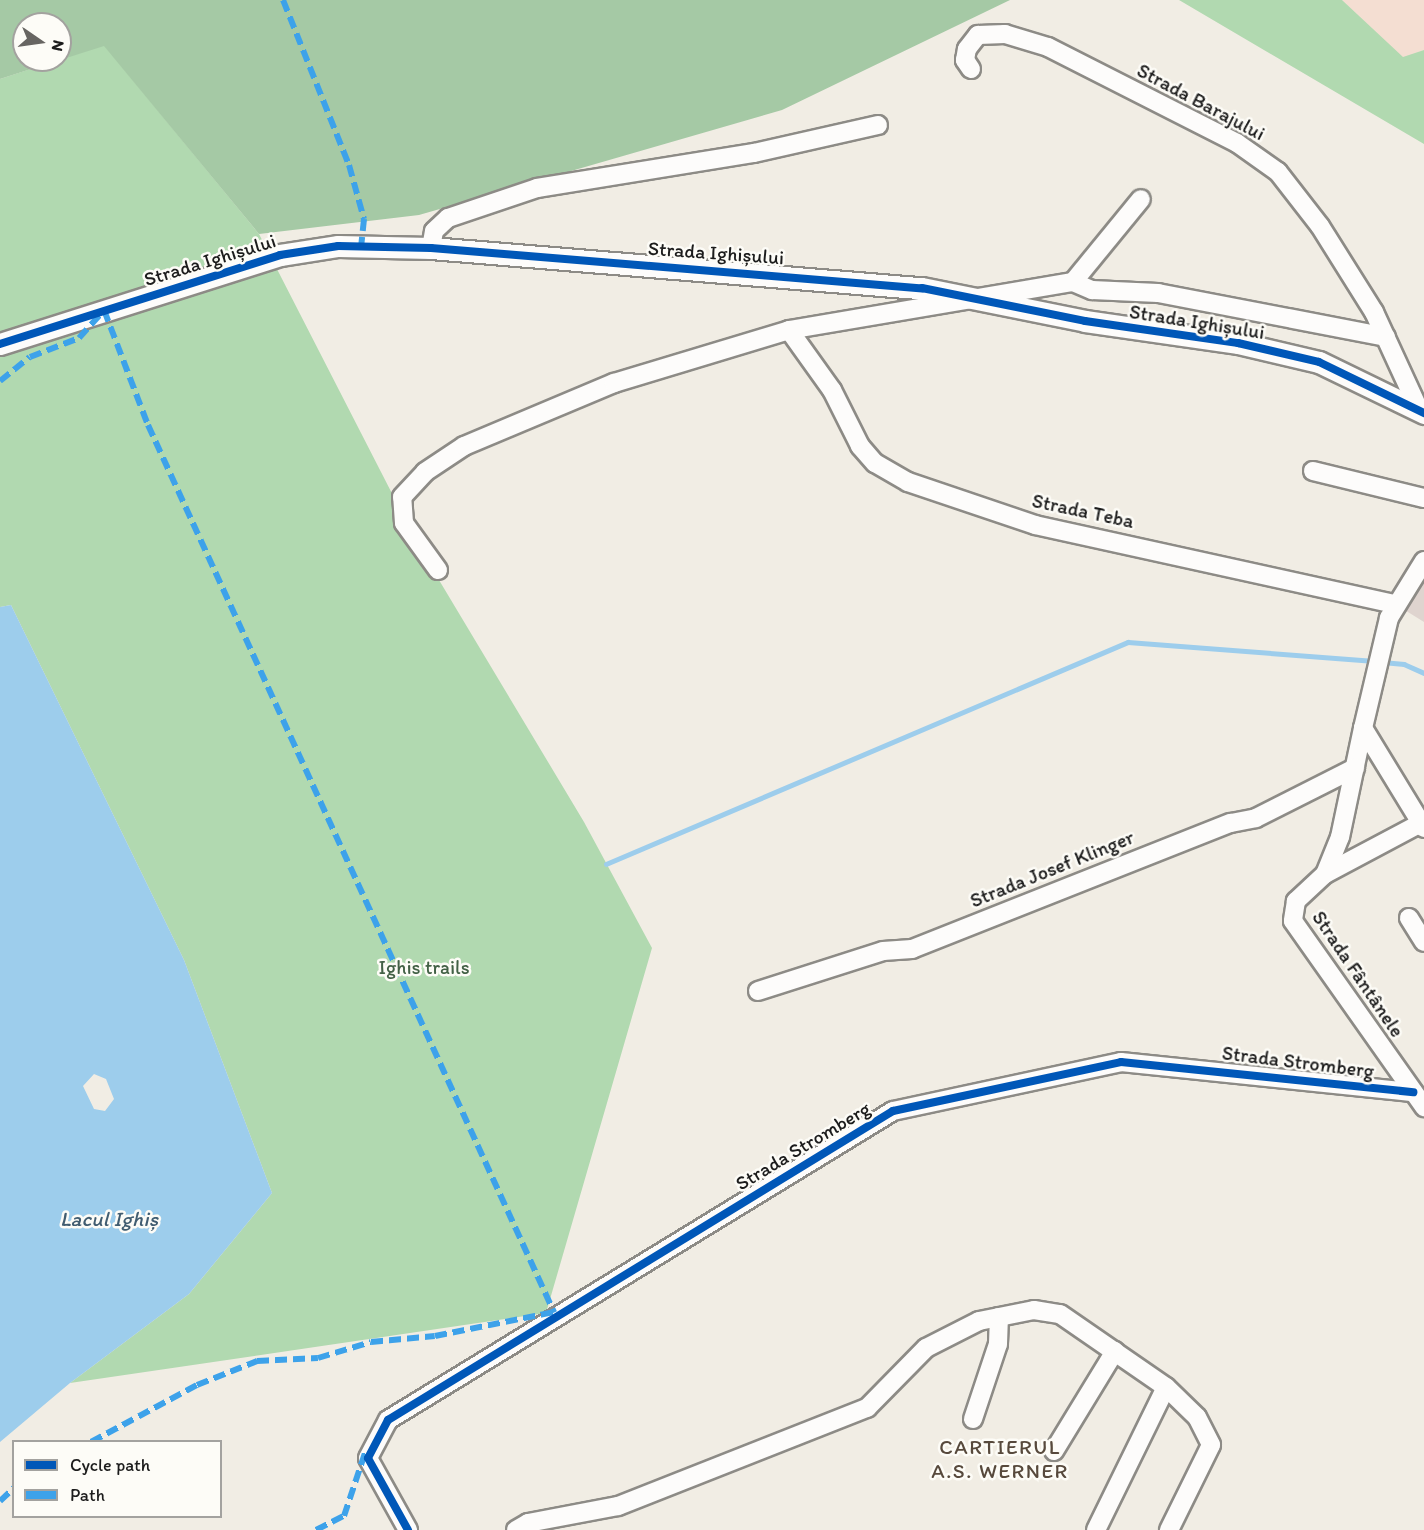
<!DOCTYPE html>
<html>
<head>
<meta charset="utf-8">
<style>
	body { margin:0 }
	#map { position:relative; width:1424px; height:1530px; overflow:hidden; background:#f1ede4; font-family:Itim,sans-serif }
	div>[style] { position:absolute }
	[style*='--x'] { left:calc(var(--x)*1px); top:calc(var(--y)*1px); width:calc(var(--w)*1px); rotate:calc(var(--a)*1deg) }
	.built>* { inset:0; background:#f4ded2 }
	.industrial>* { inset:0; background:#dfd4cf }
	.green>* { inset:0; background:#b1d9b0 }
	.forest>* { inset:0; background:#a5c9a5 }
	.water>* { inset:0; background:#9dcdec }
	.stream>* { height:4.5px; margin:-2.25px; padding:0 2.25px; transform-origin:2.25px; border-radius:2.25px; background:#9dcdec }
	.roads { filter:drop-shadow(2px 0 #8d8b86) drop-shadow(-2px 0 #8d8b86) drop-shadow(0 2px #8d8b86) drop-shadow(0 -2px #8d8b86) }
	.minor>* { height:18px; margin:-9px; padding:0 9px; transform-origin:9px; border-radius:9px; background:#fdfcfb }
	.tertiary>* { height:21px; margin:-10.5px; padding:0 10.5px; transform-origin:10.5px; border-radius:10.5px; background:#fdfcfb }
	.quiet>* { height:6px; margin-top:-3px; transform-origin:0; background:repeating-linear-gradient(90deg,#3da2ea 0 12px,transparent 0 18px) }
	.cycleway>* { height:8px; margin:-4px; padding:0 4px; transform-origin:4px; border-radius:4px; background:#0057b8 }
	span { translate:-50% -50%; white-space:nowrap; text-align:center; line-height:1.15; -webkit-text-stroke:5px #fdfcf7; paint-order:stroke }
	.street-label { font-size:20px; color:#1c1c1c }
	.park-label { font-size:20px; color:#436146 }
	.water-label { font-size:21px; color:#415d71; font-style:italic }
	.neighbourhood-label { font-size:21px; color:#57493c; letter-spacing:1.5px }
	.legend { position:absolute; left:12px; top:1440px; width:210px; height:78px; box-sizing:border-box; background:#fdfcf7; border:2px solid #a3a29f; margin:0; padding:8px 10px; list-style:none; font-size:18px; color:#1c1c1c }
	.legend li { display:flex; align-items:center; gap:12px; height:30px }
	.legend b { width:30px; border:2px solid #a3a29f }
	.north { position:absolute; left:12px; top:12px; width:60px; height:60px; box-sizing:border-box; background:#fdfcf7; border:2px solid #a3a29f; border-radius:50%; rotate:103deg; font-size:16px; font-weight:700; line-height:24px; text-align:center; color:#1c1c1c }
	.north::after { content:''; display:block; margin:auto; width:21px; height:27px; background:#676562; clip-path:polygon(50% 0,100% 100%,50% 72%,0 100%) }
</style>
</head>
<body>
<div id="map">
	<div class="built">
		<i style="clip-path:polygon(1342px 0,1424px 0,1424px 50px,1403px 58px)"></i>
	</div>
	<div class="industrial">
		<i style="clip-path:polygon(1424px 561px,1424px 622px,1395px 604px)"></i>
	</div>
	<div class="green">
		<i style="clip-path:polygon(1179px 0,1342px 0,1403px 57px,1424px 50px,1424px 144px)"></i>
		<i style="clip-path:polygon(104px 45px,259px 234px,421px 550px,584px 822px,652px 948px,546px 1313px,70px 1383px,189px 1294px,272px 1193px,184px 960px,11px 605px,0 607px,0 79px)"></i>
	</div>
	<div class="forest">
		<i style="clip-path:polygon(0 0,1010px 0,782px 110px,419px 215px,259px 234px,104px 46px,60px 60px,60px 24px,24px 24px,24px 60px,59px 60px,0 79px)"></i>
	</div>
	<div class="water">
		<i style="clip-path:polygon(evenodd,11px 605px,184px 960px,272px 1193px,189px 1294px,70px 1383px,0 1442px,0 607px,11px 605px,94px 1074px,106px 1079px,114px 1099px,105px 1111px,94px 1109px,83px 1086px,94px 1074px)"></i>
	</div>
	<div class="stream">
		<i style="--x:1382;--y:662;--w:22;--a:5"></i>
		<i style="--x:1404;--y:664;--w:22;--a:24"></i>
		<i style="--x:606;--y:864;--w:567;--a:-23.04"></i>
		<i style="--x:1128;--y:642;--w:247;--a:4.4"></i>
	</div>
	<div class="roads">
		<div class="minor">
			<i style="--x:971;--y:69;--w:11;--a:-124"></i>
			<i style="--x:965;--y:60;--w:11;--a:-80"></i>
			<i style="--x:967;--y:49;--w:18;--a:-52"></i>
			<i style="--x:978;--y:35;--w:27;--a:-2"></i>
			<i style="--x:1005;--y:34;--w:45;--a:16.8"></i>
			<i style="--x:1048;--y:47;--w:212;--a:26.9"></i>
			<i style="--x:1237;--y:143;--w:50;--a:35.3"></i>
			<i style="--x:1278;--y:172;--w:68;--a:52.1"></i>
			<i style="--x:1320;--y:226;--w:102;--a:57.9"></i>
			<i style="--x:1374;--y:312;--w:108;--a:65.3"></i>
			<i style="--x:431;--y:248;--w:17;--a:-80"></i>
			<i style="--x:434;--y:231;--w:19;--a:-43"></i>
			<i style="--x:448;--y:218;--w:94;--a:-18.6"></i>
			<i style="--x:537;--y:188;--w:220;--a:-9.2"></i>
			<i style="--x:754;--y:153;--w:127;--a:-12.7"></i>
			<i style="--x:1073;--y:282;--w:107;--a:-50.7"></i>
			<i style="--x:789;--y:330;--w:74;--a:54.4"></i>
			<i style="--x:832;--y:390;--w:63;--a:63.4"></i>
			<i style="--x:860;--y:446;--w:23;--a:49"></i>
			<i style="--x:875;--y:463;--w:38;--a:30"></i>
			<i style="--x:908;--y:482;--w:134;--a:18.7"></i>
			<i style="--x:1035;--y:525;--w:369;--a:12.4"></i>
			<i style="--x:1313;--y:471;--w:114;--a:13.7"></i>
			<i style="--x:1424;--y:561;--w:67;--a:121.6"></i>
			<i style="--x:1389;--y:618;--w:113;--a:103.3"></i>
			<i style="--x:1363;--y:728;--w:117;--a:58.6"></i>
			<i style="--x:438;--y:570;--w:58;--a:-125.9"></i>
			<i style="--x:404;--y:523;--w:26;--a:-94"></i>
			<i style="--x:402;--y:497;--w:34;--a:-47"></i>
			<i style="--x:425;--y:472;--w:47;--a:-33.7"></i>
			<i style="--x:464;--y:446;--w:163;--a:-22.8"></i>
			<i style="--x:614;--y:383;--w:183;--a:-16.8"></i>
			<i style="--x:789;--y:330;--w:288;--a:-9.6"></i>
			<i style="--x:1073;--y:282;--w:21;--a:23"></i>
			<i style="--x:1092;--y:290;--w:66;--a:2.6"></i>
			<i style="--x:1158;--y:293;--w:232;--a:10.9"></i>
			<i style="--x:1363;--y:728;--w:111;--a:101.9"></i>
			<i style="--x:1340;--y:837;--w:40;--a:112"></i>
			<i style="--x:1325;--y:874;--w:40;--a:137"></i>
			<i style="--x:1296;--y:901;--w:20;--a:99"></i>
			<i style="--x:1293;--y:921;--w:228;--a:54.8"></i>
			<i style="--x:1325;--y:874;--w:109;--a:-28"></i>
			<i style="--x:1409;--y:918;--w:28;--a:58"></i>
			<i style="--x:758;--y:991;--w:131;--a:-17.7"></i>
			<i style="--x:883;--y:951;--w:29;--a:-4"></i>
			<i style="--x:912;--y:949;--w:343;--a:-21.6"></i>
			<i style="--x:1231;--y:823;--w:25;--a:-11"></i>
			<i style="--x:1256;--y:818;--w:111;--a:-26.8"></i>
			<i style="--x:973;--y:1419;--w:79;--a:-71.6"></i>
			<i style="--x:998;--y:1344;--w:27;--a:-88"></i>
			<i style="--x:1054;--y:1451;--w:117;--a:-58.6"></i>
			<i style="--x:408;--y:1530;--w:82;--a:-119.1"></i>
			<i style="--x:368;--y:1458;--w:43;--a:-62.2"></i>
			<i style="--x:388;--y:1420;--w:592;--a:-31.46"></i>
			<i style="--x:893;--y:1111;--w:233;--a:-12.1"></i>
			<i style="--x:1121;--y:1062;--w:294;--a:5.9"></i>
			<i style="--x:516;--y:1530;--w:14;--a:-30"></i>
			<i style="--x:528;--y:1523;--w:92;--a:-10.7"></i>
			<i style="--x:618;--y:1506;--w:268;--a:-21.5"></i>
			<i style="--x:867;--y:1408;--w:84;--a:-45.5"></i>
			<i style="--x:926;--y:1348;--w:59;--a:-27"></i>
			<i style="--x:979;--y:1321;--w:56;--a:-11.3"></i>
			<i style="--x:1034;--y:1310;--w:26;--a:9"></i>
			<i style="--x:1060;--y:1314;--w:129;--a:34.6"></i>
			<i style="--x:1166;--y:1387;--w:43;--a:44.1"></i>
			<i style="--x:1197;--y:1417;--w:31;--a:63"></i>
			<i style="--x:1211;--y:1445;--w:95;--a:116.3"></i>
			<i style="--x:1096;--y:1530;--w:159;--a:-63.9"></i>
		</div>
		<div class="tertiary">
			<i style="--x:0;--y:344;--w:294;--a:-17.6"></i>
			<i style="--x:280;--y:255;--w:59;--a:-8.8"></i>
			<i style="--x:338;--y:246;--w:93;--a:1.2"></i>
			<i style="--x:431;--y:248;--w:493;--a:4.7"></i>
			<i style="--x:922;--y:288;--w:166;--a:11.4"></i>
			<i style="--x:1085;--y:321;--w:155;--a:8.2"></i>
			<i style="--x:1238;--y:343;--w:83;--a:13.2"></i>
			<i style="--x:1319;--y:362;--w:117;--a:25.9"></i>
		</div>
	</div>
	<div class="quiet">
		<i style="--x:283;--y:0;--w:178;--a:68.2"></i>
		<i style="--x:349;--y:165;--w:56;--a:74.5"></i>
		<i style="--x:364;--y:219;--w:27;--a:96"></i>
		<i style="--x:0;--y:381;--w:38;--a:-39"></i>
		<i style="--x:30;--y:357;--w:53;--a:-21.2"></i>
		<i style="--x:79;--y:338;--w:38;--a:-48"></i>
		<i style="--x:104;--y:310;--w:123;--a:69.1"></i>
		<i style="--x:148;--y:425;--w:976;--a:65.41"></i>
		<i style="--x:91;--y:1442;--w:120;--a:-28.3"></i>
		<i style="--x:197;--y:1385;--w:65;--a:-21.8"></i>
		<i style="--x:257;--y:1361;--w:61;--a:-2.8"></i>
		<i style="--x:318;--y:1358;--w:55;--a:-16.8"></i>
		<i style="--x:371;--y:1342;--w:64;--a:-5.4"></i>
		<i style="--x:435;--y:1336;--w:121;--a:-11.4"></i>
		<i style="--x:0;--y:1501;--w:19;--a:-43"></i>
		<i style="--x:316;--y:1530;--w:31;--a:-27"></i>
		<i style="--x:344;--y:1516;--w:70;--a:-71.6"></i>
	</div>
	<div class="cycleway">
		<i style="--x:0;--y:344;--w:294;--a:-17.6"></i>
		<i style="--x:280;--y:255;--w:59;--a:-8.8"></i>
		<i style="--x:338;--y:246;--w:93;--a:1.2"></i>
		<i style="--x:431;--y:248;--w:493;--a:4.7"></i>
		<i style="--x:922;--y:288;--w:166;--a:11.4"></i>
		<i style="--x:1085;--y:321;--w:155;--a:8.2"></i>
		<i style="--x:1238;--y:343;--w:83;--a:13.2"></i>
		<i style="--x:1319;--y:362;--w:117;--a:25.9"></i>
		<i style="--x:408;--y:1530;--w:82;--a:-119.1"></i>
		<i style="--x:368;--y:1458;--w:43;--a:-62.2"></i>
		<i style="--x:388;--y:1420;--w:592;--a:-31.46"></i>
		<i style="--x:893;--y:1111;--w:233;--a:-12.1"></i>
		<i style="--x:1121;--y:1062;--w:294;--a:5.9"></i>
	</div>
	<div class="street-label">
		<span style="left:1201px;top:102px;rotate:28deg">Strada Barajului</span>
		<span style="left:716px;top:253px;rotate:4deg">Strada Ighișului</span>
		<span style="left:210px;top:260px;rotate:-17deg">Strada Ighișului</span>
		<span style="left:1197px;top:322px;rotate:9deg">Strada Ighișului</span>
		<span style="left:1083px;top:511px;rotate:12deg">Strada Teba</span>
		<span style="left:1052px;top:869px;rotate:-22deg">Strada Josef Klinger</span>
		<span style="left:1358px;top:974px;rotate:56deg">Strada Fântânele</span>
		<span style="left:1298px;top:1062px;rotate:7deg">Strada Stromberg</span>
		<span style="left:803px;top:1146px;rotate:-31deg">Strada Stromberg</span>
	</div>
	<div class="park-label">
		<span style="left:424px;top:967px">Ighis trails</span>
	</div>
	<div class="water-label">
		<span style="left:109px;top:1219px">Lacul Ighiș</span>
	</div>
	<div class="neighbourhood-label">
		<span style="left:1000px;top:1459px">CARTIERUL<br>A.S. WERNER</span>
	</div>
	<ul class="legend">
	<li><b style="height:8px;background:#0057b8"></b>Cycle path</li>
	<li><b style="height:8px;background:#3da2ea"></b>Path</li>
	</ul>
	<div class="north">N</div>
</div>
</body>
</html>
